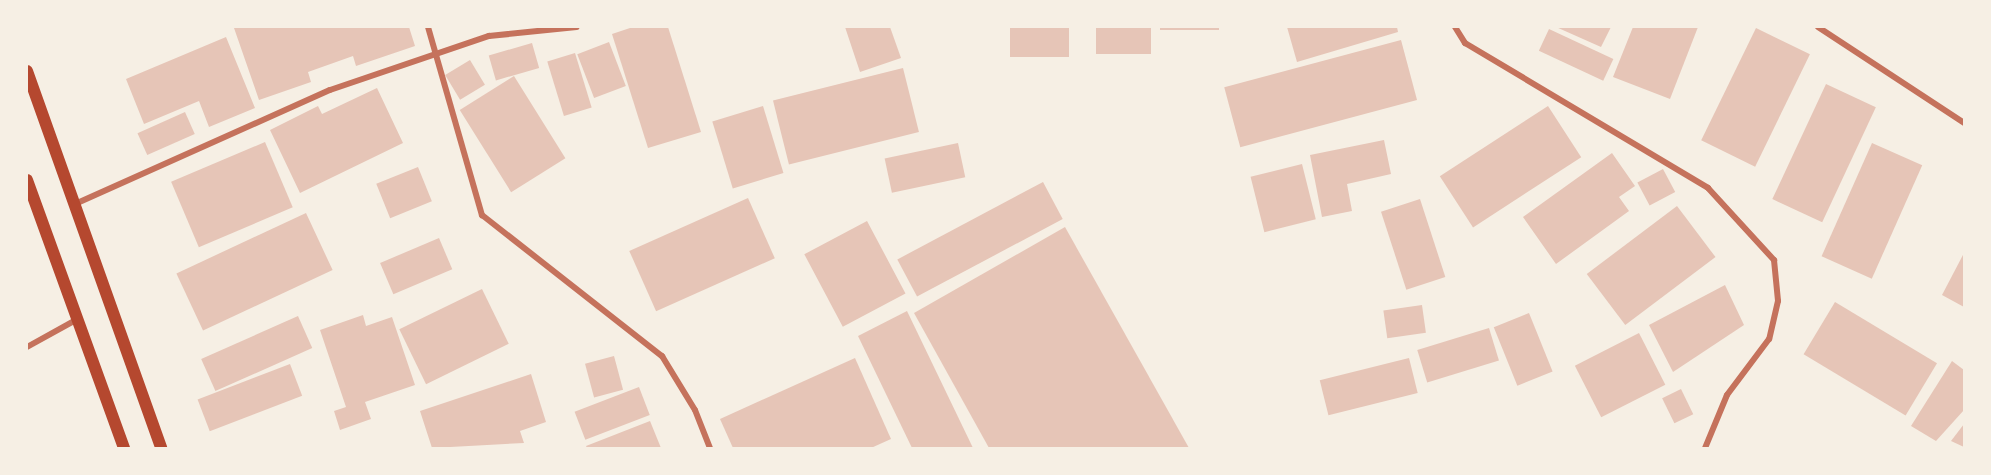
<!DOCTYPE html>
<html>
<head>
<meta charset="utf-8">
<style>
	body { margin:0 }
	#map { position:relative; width:1991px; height:475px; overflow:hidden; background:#f6efe4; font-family:Montserrat,sans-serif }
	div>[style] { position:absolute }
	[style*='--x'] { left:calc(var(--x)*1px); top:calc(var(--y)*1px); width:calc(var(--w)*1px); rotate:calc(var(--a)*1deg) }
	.building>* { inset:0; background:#e6c5b7; transform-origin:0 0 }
	.minor>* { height:6px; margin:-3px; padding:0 3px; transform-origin:3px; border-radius:3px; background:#c5725c }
	.secondary>* { height:12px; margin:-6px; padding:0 6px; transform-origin:6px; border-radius:6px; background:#b5482f }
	span { translate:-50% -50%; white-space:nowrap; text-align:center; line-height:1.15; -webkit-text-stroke:6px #f6efe4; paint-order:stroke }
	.frame { position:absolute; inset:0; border:28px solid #f6efe4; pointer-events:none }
</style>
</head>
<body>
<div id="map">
	<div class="building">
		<i style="clip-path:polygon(409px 27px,415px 46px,356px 66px,353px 56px,308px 72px,311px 82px,259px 100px,234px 28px)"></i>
		<i style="clip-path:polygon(633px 27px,668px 27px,701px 132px,648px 148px,612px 34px)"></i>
		<i style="clip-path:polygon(845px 27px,890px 27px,901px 58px,860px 72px)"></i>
		<i style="left:1010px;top:27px;width:59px;height:30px"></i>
		<i style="left:1096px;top:27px;width:55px;height:27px"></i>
		<i style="left:1160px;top:27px;width:59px;height:3px"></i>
		<i style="clip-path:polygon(1287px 27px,1397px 27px,1398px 32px,1297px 62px)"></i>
		<i style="clip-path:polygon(1556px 27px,1611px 27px,1601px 47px)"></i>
		<i style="clip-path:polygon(1633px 27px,1698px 27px,1670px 99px,1613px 77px)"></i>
		<i style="left:1756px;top:28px;width:60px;height:125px;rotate:26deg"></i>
		<i style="left:1549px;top:29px;width:71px;height:24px;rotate:25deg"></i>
		<i style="clip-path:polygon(226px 37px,255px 108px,209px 127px,199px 101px,144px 124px,126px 79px)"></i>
		<i style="left:1401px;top:40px;width:62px;height:183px;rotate:75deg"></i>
		<i style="left:609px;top:42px;width:47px;height:34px;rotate:69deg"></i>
		<i style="left:532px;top:43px;width:26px;height:45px;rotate:74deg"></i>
		<i style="left:575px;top:53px;width:57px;height:29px;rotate:73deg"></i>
		<i style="left:470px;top:60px;width:29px;height:29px;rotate:59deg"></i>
		<i style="left:903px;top:68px;width:66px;height:134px;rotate:76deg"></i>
		<i style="left:514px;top:76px;width:97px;height:64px;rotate:58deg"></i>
		<i style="left:1826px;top:84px;width:55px;height:127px;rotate:25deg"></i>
		<i style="clip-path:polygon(377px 88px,403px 143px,300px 193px,270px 130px,318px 106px,322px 114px)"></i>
		<i style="left:763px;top:106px;width:70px;height:53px;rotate:73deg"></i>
		<i style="left:1548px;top:106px;width:61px;height:129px;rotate:57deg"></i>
		<i style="left:185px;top:112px;width:24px;height:52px;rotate:66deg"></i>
		<i style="clip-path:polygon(1384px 140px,1391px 174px,1347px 184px,1352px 211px,1322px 217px,1310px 155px)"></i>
		<i style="left:265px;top:142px;width:71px;height:102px;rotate:67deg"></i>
		<i style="left:958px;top:143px;width:35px;height:75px;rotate:78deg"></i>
		<i style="left:1872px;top:143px;width:55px;height:124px;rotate:24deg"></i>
		<i style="clip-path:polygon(1612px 153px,1635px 186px,1619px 197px,1629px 211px,1556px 264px,1523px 217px)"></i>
		<i style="left:1302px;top:164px;width:57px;height:53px;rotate:76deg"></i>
		<i style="left:418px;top:167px;width:37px;height:45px;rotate:68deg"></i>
		<i style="left:1663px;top:169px;width:26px;height:29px;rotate:62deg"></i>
		<i style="left:1043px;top:182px;width:42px;height:165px;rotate:62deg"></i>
		<i style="left:748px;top:198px;width:66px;height:130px;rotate:66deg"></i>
		<i style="left:1420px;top:199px;width:82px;height:41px;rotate:72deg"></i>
		<i style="left:1677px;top:206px;width:64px;height:113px;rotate:53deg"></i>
		<i style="left:306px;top:213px;width:63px;height:143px;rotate:65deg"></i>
		<i style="left:867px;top:221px;width:82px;height:71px;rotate:62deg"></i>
		<i style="clip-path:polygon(1065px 227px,1189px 448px,989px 448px,914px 313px)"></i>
		<i style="left:439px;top:238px;width:34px;height:64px;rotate:67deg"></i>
		<i style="clip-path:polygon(1964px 253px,1964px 307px,1942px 295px)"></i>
		<i style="clip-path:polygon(1725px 285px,1744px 325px,1673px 372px,1649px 325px)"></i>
		<i style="left:482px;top:289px;width:61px;height:92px;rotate:64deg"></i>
		<i style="left:1835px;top:302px;width:119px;height:61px;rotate:31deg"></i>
		<i style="left:1422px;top:305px;width:28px;height:39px;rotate:82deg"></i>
		<i style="clip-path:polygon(907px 311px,973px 448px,912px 448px,858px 336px)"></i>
		<i style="left:1529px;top:313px;width:63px;height:38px;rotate:68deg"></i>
		<i style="clip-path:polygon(363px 315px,366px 326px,392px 317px,415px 385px,365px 402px,371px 419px,340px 430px,334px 411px,346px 407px,320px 330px)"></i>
		<i style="left:298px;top:316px;width:35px;height:106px;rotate:66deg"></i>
		<i style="left:1489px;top:328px;width:34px;height:75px;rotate:73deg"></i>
		<i style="left:1639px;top:333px;width:58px;height:72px;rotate:63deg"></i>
		<i style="left:614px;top:356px;width:35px;height:30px;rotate:75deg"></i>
		<i style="clip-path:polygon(855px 358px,891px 439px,871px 448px,733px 448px,720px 419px)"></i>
		<i style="left:1409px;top:358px;width:36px;height:92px;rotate:76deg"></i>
		<i style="clip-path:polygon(1952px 361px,1964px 370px,1964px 410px,1936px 441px,1911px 426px)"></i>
		<i style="left:290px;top:364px;width:34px;height:99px;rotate:69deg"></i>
		<i style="clip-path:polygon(531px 374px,546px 422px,520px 431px,524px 443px,432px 448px,420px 411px)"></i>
		<i style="left:639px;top:387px;width:30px;height:69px;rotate:69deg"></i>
		<i style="left:1681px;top:389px;width:28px;height:21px;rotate:64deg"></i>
		<i style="clip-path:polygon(650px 421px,661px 448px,587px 448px,586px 446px)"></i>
		<i style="clip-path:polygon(1964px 424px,1964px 447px,1951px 441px)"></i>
	</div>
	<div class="minor">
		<i style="--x:428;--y:27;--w:196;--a:74"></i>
		<i style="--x:482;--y:215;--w:229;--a:38.1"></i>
		<i style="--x:662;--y:356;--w:63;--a:58.6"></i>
		<i style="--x:695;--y:410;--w:41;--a:68.5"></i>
		<i style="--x:1455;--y:27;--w:19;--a:58"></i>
		<i style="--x:1465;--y:43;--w:283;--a:30.8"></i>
		<i style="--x:1708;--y:188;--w:98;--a:47.5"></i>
		<i style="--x:1774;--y:260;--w:41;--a:84.4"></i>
		<i style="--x:1778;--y:301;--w:39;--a:103"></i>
		<i style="--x:1769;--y:339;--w:70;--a:126.9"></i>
		<i style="--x:1727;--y:395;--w:57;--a:112.5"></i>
		<i style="--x:1818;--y:27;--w:175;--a:33.3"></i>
		<i style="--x:75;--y:204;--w:279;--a:-24.1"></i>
		<i style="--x:330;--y:90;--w:168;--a:-18.8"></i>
		<i style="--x:489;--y:36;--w:88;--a:-5.8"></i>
		<i style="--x:27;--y:347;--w:54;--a:-29"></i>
	</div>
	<div class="secondary">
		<i style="--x:27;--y:71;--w:400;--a:70.4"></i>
		<i style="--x:27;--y:180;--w:285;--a:70.1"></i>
	</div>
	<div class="frame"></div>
</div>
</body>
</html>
